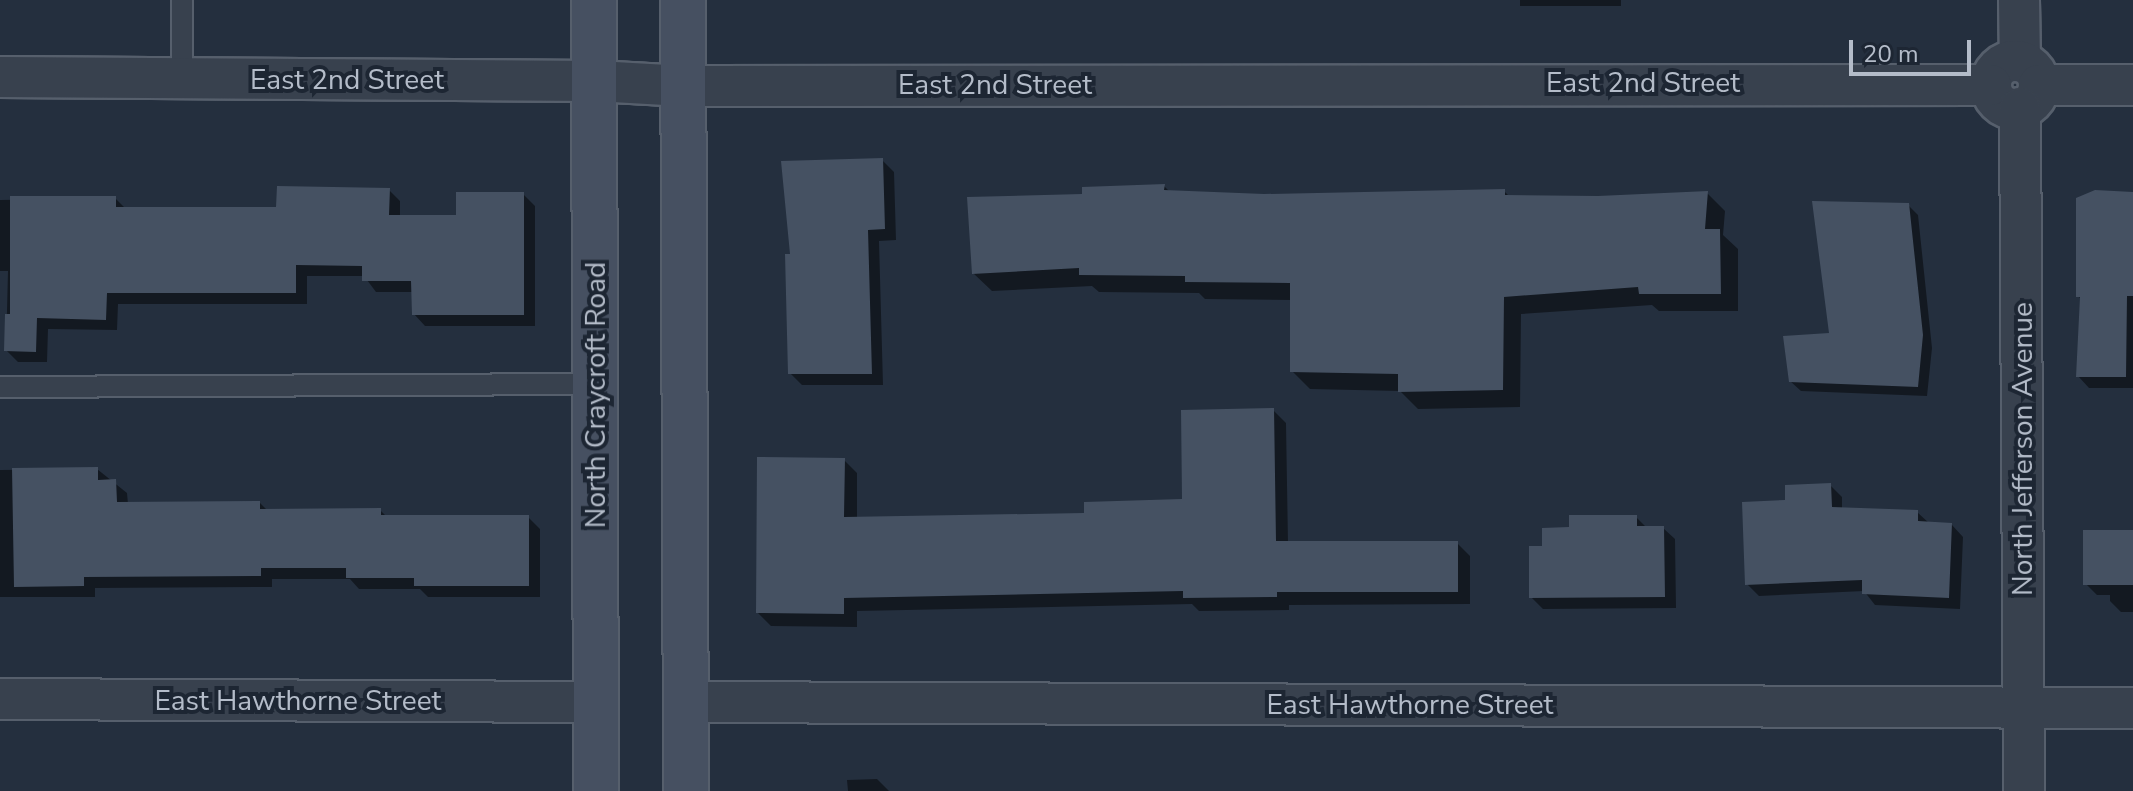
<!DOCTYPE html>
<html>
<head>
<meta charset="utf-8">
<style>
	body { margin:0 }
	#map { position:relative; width:2133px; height:791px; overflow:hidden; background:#242f3e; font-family:"Nunito Sans",sans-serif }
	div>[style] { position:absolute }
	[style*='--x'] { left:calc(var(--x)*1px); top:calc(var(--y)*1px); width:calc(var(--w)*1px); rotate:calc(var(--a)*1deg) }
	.shadow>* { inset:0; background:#0007; transform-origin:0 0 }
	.building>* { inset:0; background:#455162; transform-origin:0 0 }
	.roads { filter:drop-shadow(2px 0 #565f6c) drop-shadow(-2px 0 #565f6c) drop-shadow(0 2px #565f6c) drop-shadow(0 -2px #565f6c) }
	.service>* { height:20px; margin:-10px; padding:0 10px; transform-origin:10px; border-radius:10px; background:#38414e }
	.minor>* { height:40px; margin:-20px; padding:0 20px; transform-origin:20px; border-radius:20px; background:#38414e }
	.minor>.ring { margin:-20px; padding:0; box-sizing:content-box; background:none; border:40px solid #38414e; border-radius:50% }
	.secondary>* { height:44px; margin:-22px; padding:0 22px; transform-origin:22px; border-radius:22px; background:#465061 }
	span { translate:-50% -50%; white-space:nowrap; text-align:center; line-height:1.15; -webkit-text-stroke:8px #1d2633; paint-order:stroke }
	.street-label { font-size:28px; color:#b4bcc9 }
	.scale { position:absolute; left:1849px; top:40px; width:122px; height:36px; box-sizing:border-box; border:4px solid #b4bcc9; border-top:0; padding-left:10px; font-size:24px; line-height:28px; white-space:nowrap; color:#b4bcc9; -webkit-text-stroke:6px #1d2633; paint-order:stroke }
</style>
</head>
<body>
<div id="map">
	<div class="shadow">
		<i style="left:1520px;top:0;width:101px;height:6px"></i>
		<i style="clip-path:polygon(882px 160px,894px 172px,896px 240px,879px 241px,883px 385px,802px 385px,790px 373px,792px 256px)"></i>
		<i style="clip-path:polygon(1164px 186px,1170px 192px,1264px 196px,1504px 191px,1510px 197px,1598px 198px,1707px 193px,1725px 211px,1723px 235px,1738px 249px,1738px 311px,1659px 311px,1652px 305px,1521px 314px,1520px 407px,1418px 409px,1400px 391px,1310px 389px,1292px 371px,1292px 300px,1205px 299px,1199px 293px,1099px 292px,1092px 286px,992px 291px,973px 273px,1084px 196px)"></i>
		<i style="clip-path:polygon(389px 190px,400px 201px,400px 217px,458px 217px,523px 194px,535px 206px,535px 326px,425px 326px,414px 314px,413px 292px,376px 292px,364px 276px,307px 276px,307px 304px,118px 304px,117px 330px,48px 329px,47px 362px,18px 362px,6px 350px,8px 271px,0 271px,0 200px,115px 198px,126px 209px,278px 209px)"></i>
		<i style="clip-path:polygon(2133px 194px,2133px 388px,2089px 388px,2078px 376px,2082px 300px,2078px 296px)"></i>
		<i style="clip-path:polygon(1908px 205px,1918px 215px,1932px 348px,1927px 396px,1801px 391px,1790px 381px,1831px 334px)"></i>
		<i style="clip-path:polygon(1273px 410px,1286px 423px,1288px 543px,1457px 543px,1470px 556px,1470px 604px,1289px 605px,1289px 610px,1199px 611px,1192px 604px,857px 611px,857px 627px,771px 626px,758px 613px,844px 460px,857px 473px,857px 518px,1086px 515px,1184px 501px)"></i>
		<i style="clip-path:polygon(97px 469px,127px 493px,128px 504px,260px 503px,268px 511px,380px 510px,387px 517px,528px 517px,540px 529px,540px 597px,428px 597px,420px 589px,359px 589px,350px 579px,272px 579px,272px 587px,95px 588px,95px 597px,0 597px,0 470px)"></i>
		<i style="clip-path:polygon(1830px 485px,1842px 497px,1842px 509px,1917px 512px,1930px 524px,1952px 525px,1963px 537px,1960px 609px,1875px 605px,1864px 591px,1759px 596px,1747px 584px,1787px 502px)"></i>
		<i style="clip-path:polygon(1636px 517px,1647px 528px,1663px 528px,1675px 539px,1676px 608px,1543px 609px,1531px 597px,1544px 548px)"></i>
		<i style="clip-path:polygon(2133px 532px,2133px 612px,2121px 612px,2110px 601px,2110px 595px,2097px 595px,2086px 584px)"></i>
		<i style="clip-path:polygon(877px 779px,889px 791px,848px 791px,847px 780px)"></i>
	</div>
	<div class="building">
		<i style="clip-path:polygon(883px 158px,885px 229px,868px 230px,872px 374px,788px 374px,785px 254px,790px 254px,781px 161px)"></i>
		<i style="clip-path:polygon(1165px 184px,1164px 190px,1264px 194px,1505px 189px,1505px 195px,1598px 196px,1708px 191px,1705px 229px,1720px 229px,1721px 294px,1639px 294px,1638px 287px,1504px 297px,1503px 390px,1398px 392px,1398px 374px,1290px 372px,1290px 283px,1185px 282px,1185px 276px,1079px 275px,1079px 268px,972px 274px,967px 197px,1082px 194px,1082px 187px)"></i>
		<i style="clip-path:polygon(277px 186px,390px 188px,389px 215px,456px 215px,456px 192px,524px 192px,524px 315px,412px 315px,411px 281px,362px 281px,362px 266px,296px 265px,296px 293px,107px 293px,106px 320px,37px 318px,36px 352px,4px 351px,5px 314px,10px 314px,10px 196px,116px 196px,116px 207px,276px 207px)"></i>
		<i style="clip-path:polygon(2095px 190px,2133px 192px,2133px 296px,2127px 296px,2126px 377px,2076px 377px,2080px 297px,2076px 297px,2076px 198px)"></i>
		<i style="clip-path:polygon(1812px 201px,1909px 203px,1923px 335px,1918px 387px,1789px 382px,1783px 336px,1829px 333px)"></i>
		<i style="clip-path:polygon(1274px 408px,1276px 541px,1458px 541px,1458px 592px,1277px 592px,1277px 597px,1183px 598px,1183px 591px,844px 598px,844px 614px,756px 613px,757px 457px,845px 458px,844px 517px,1084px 513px,1084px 502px,1182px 499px,1181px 410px)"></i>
		<i style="clip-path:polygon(98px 467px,98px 480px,116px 479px,117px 502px,260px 501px,260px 509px,381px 508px,381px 515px,529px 515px,529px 586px,414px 586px,414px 578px,346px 578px,346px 568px,261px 568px,261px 576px,84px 577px,84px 586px,14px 587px,12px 468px)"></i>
		<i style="clip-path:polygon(1831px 483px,1832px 507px,1918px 510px,1918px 521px,1952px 523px,1949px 598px,1862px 594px,1862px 580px,1745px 585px,1742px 502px,1785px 500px,1785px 485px)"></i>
		<i style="clip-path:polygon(1569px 515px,1637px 515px,1637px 526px,1664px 526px,1665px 597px,1529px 598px,1529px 546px,1542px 546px,1542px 528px,1569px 527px)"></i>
		<i style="left:2083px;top:530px;width:50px;height:55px"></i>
	</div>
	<div class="roads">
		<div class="service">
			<i style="--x:182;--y:79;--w:79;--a:-90"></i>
			<i style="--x:0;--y:387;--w:595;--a:-0.29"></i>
		</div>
		<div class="minor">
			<i style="--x:2019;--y:0;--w:61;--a:89.1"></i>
			<i class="ring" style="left:1991px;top:61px;width:8px;height:8px"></i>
			<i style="--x:0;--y:77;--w:596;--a:0.38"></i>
			<i style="--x:596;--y:81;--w:88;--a:3.3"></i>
			<i style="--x:684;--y:86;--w:1307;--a:-0.04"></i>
			<i style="--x:2039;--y:85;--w:94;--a:0"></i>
			<i style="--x:2020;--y:108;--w:683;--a:89.66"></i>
			<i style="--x:0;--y:699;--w:596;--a:0.29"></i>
			<i style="--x:687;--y:702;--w:1446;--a:0.24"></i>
		</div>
		<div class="secondary">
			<i style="--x:594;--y:0;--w:791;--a:89.86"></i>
			<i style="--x:683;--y:0;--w:791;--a:89.78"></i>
		</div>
	</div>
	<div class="street-label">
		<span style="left:347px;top:80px">East 2nd Street</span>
		<span style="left:1643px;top:83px">East 2nd Street</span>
		<span style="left:995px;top:85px">East 2nd Street</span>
		<span style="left:596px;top:395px;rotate:-90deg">North Craycroft Road</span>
		<span style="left:2023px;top:449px;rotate:-90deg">North Jefferson Avenue</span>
		<span style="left:298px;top:701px">East Hawthorne Street</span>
		<span style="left:1410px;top:705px">East Hawthorne Street</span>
	</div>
	<div class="scale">20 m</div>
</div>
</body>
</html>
